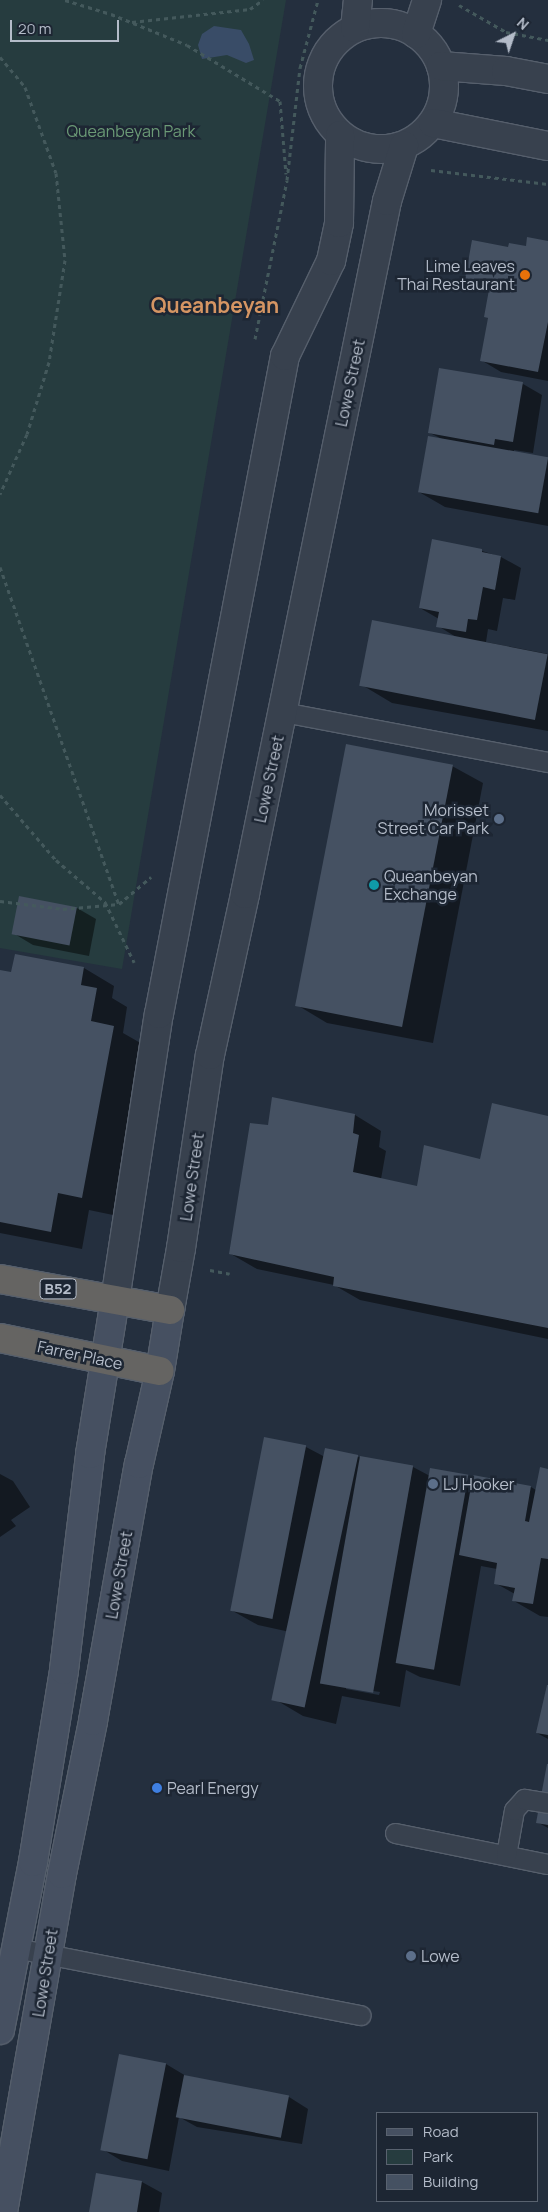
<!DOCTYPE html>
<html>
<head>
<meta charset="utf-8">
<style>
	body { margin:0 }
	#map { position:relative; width:548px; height:2212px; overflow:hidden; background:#242f3e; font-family:Manrope,sans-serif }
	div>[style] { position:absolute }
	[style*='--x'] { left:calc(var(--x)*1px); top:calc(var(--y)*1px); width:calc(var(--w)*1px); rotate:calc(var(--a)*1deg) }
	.green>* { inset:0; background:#263c3f }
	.water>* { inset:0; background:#394c67 }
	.shadow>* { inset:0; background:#0007 }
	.building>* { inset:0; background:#455162; transform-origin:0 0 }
	.path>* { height:3px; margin-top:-1.5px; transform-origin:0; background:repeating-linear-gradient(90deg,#44595c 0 4px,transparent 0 8px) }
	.roads { filter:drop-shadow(1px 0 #565f6c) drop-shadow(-1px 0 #565f6c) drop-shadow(0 1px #565f6c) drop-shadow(0 -1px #565f6c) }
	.service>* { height:19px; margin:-9.5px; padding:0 9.5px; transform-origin:9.5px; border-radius:9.5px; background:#38414e }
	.tertiary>* { height:28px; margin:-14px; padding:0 14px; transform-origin:14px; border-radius:14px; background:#38414e }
	.tertiary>.ring { margin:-14px; padding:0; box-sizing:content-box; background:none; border:28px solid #38414e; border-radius:50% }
	.secondary>* { height:28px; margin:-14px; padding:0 14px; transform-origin:14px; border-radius:14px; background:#465061 }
	.trunk>* { height:28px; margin:-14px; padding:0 14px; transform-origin:14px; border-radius:14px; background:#656462 }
	.dots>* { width:14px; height:14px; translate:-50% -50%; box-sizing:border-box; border:2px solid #1d2633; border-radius:50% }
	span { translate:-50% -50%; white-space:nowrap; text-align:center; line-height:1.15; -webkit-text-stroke:5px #1d2633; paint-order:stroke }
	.shield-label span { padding:1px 4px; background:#1d2633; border:1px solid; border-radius:4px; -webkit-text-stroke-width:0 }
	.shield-label { font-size:15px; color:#b4bcc9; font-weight:700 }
	.park-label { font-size:16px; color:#6b9a76 }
	.poi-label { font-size:16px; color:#b4bcc9 }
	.right { translate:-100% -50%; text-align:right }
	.left { translate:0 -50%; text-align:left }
	.street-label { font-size:16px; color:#b4bcc9 }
	.district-label { font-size:21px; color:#d59563; font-weight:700 }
	.legend { position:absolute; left:376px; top:2112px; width:162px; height:90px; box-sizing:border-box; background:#1d2633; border:1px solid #59626f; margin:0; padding:6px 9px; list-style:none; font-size:15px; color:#b4bcc9 }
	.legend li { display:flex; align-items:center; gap:10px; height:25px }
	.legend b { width:25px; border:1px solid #59626f }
	.north { position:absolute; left:488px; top:10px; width:50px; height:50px; -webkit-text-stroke:4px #1d2633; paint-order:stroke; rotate:41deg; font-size:14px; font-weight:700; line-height:20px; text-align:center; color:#b4bcc9 }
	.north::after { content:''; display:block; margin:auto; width:18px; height:22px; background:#b4bcc9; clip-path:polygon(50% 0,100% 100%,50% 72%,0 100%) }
	.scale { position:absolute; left:10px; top:20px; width:109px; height:22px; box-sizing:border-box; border:2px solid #b4bcc9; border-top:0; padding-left:6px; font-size:15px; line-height:18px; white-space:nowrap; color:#b4bcc9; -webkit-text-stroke:4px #1d2633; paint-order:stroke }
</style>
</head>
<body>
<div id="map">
	<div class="green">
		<i style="clip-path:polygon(0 0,286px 0,122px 969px,0 948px)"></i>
	</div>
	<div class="water">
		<i style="clip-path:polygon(214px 26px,241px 30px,249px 44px,254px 60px,246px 63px,227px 55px,202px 59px,198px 45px,202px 34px)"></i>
	</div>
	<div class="shadow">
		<i style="clip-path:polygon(548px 243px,548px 381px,501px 372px,481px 360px,489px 319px,485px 316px,490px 291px,466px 278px,509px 249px)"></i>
		<i style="clip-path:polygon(523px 384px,542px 395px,533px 453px,514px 450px,514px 453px,548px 460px,548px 526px,445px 507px,419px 492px,442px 439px,430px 433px)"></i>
		<i style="clip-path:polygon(482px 551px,501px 557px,521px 568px,515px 600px,503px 598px,497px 631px,488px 629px,486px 642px,548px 654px,548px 731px,392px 703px,362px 685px,456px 637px,438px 626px,439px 619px,420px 608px)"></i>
		<i style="clip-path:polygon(452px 766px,483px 783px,433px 1043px,327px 1023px,297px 1005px)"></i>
		<i style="clip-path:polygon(77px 908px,96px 919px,89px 956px,33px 945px,13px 933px)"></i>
		<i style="clip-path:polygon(84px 968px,114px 986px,112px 998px,127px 1007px,123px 1033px,144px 1045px,113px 1215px,89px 1210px,82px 1249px,0 1233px,0 971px,12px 973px)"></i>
		<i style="clip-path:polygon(355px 1115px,381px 1131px,379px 1147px,386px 1151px,381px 1179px,418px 1187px,481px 1161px,548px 1118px,548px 1339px,360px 1300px,334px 1285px,257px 1269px,231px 1254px,269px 1127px)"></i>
		<i style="clip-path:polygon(evenodd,265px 1438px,306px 1447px,325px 1457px,358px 1457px,413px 1467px,430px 1476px,467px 1476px,474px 1480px,531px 1487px,536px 1490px,548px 1470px,548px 1617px,540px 1616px,514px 1601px,515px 1594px,495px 1583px,497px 1569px,481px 1566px,460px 1686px,420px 1677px,406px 1670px,400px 1707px,342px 1696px,336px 1724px,303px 1716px,276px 1700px,290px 1632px,258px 1625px,231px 1610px,265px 1438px,346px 1687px,380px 1692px,379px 1695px,346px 1689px,346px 1687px)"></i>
		<i style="clip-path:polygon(0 1474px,13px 1481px,30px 1507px,11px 1520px,16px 1526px,0 1537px)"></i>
		<i style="clip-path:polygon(548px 1688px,548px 1739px,537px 1733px)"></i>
		<i style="clip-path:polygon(548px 1765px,548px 1828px,537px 1822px)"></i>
		<i style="clip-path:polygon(120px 2055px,166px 2064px,186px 2076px,289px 2097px,308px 2109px,302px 2144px,197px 2127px,179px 2117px,169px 2171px,122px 2161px,102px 2149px)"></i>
		<i style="clip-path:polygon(97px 2175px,142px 2182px,162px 2193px,159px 2212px,90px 2212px)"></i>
	</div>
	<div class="building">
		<i style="clip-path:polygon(527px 237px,548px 241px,548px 322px,538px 372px,480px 361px,488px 318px,484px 317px,490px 284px,465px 279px,472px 240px,508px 247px,509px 243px,526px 246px)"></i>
		<i style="clip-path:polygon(439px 368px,523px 382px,513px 442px,495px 439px,494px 445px,428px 433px)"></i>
		<i style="left:428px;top:436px;width:122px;height:57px;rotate:10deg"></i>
		<i style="clip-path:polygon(432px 539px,482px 549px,482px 552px,501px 556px,495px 590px,483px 587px,477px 620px,468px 619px,466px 632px,436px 627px,439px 612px,419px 608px)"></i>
		<i style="left:372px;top:620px;width:179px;height:67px;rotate:11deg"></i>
		<i style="left:346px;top:744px;width:109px;height:267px;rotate:11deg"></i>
		<i style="left:19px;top:896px;width:59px;height:39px;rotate:11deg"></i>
		<i style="clip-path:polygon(15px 954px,84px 967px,81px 985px,97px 988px,91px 1021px,114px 1026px,82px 1198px,58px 1193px,51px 1232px,0 1222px,0 970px,11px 972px)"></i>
		<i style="clip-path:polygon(272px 1097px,355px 1114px,353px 1133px,359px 1135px,353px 1172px,417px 1186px,424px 1145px,480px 1159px,492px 1103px,548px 1116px,548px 1328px,333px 1286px,334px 1277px,229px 1254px,250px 1123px,268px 1125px)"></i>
		<i style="left:264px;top:1437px;width:43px;height:177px;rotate:11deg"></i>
		<i style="left:325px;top:1448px;width:34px;height:258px;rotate:12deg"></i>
		<i style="left:360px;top:1456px;width:54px;height:231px;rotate:10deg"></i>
		<i style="clip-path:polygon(540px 1467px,548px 1469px,548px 1559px,541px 1558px,533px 1604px,512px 1601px,515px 1588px,494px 1584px,497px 1563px,459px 1555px,473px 1475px,531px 1486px,525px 1521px,529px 1522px)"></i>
		<i style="left:430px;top:1468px;width:39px;height:198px;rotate:10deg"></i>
		<i style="clip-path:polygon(547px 1685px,548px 1685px,548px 1735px,536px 1733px)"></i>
		<i style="clip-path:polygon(547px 1764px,548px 1764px,548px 1825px,536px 1823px)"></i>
		<i style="left:119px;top:2054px;width:48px;height:98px;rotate:11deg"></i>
		<i style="left:184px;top:2075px;width:107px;height:43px;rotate:11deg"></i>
		<i style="clip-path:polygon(96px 2173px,142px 2181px,137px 2212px,89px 2212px)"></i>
	</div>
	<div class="path">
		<i style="--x:65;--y:0;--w:48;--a:16.9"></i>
		<i style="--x:111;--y:14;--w:82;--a:22.2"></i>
		<i style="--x:187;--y:45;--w:109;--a:31.1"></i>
		<i style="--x:280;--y:101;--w:73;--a:85.3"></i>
		<i style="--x:459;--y:5;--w:54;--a:29.9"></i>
		<i style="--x:506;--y:32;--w:43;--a:10.8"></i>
		<i style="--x:132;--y:22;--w:119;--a:-6.3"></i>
		<i style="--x:250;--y:9;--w:16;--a:-35"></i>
		<i style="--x:0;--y:57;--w:39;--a:50"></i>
		<i style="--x:25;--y:87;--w:91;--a:70.2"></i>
		<i style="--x:56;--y:173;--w:87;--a:84.1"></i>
		<i style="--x:65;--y:260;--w:103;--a:98.9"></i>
		<i style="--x:49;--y:362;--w:75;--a:107"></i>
		<i style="--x:27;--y:434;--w:66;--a:114.2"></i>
		<i style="--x:431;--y:170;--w:118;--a:6.8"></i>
		<i style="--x:255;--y:339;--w:162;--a:-78.6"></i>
		<i style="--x:287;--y:180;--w:113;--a:-83.4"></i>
		<i style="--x:300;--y:68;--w:70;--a:-75.2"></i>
		<i style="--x:0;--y:567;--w:357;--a:70.6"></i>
		<i style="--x:0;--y:795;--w:86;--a:49.3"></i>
		<i style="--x:56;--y:860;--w:65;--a:40.6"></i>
		<i style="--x:105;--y:902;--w:67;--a:64.2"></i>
		<i style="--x:0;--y:901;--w:64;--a:7.2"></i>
		<i style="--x:63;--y:909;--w:56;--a:-5.1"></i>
		<i style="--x:119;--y:904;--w:42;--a:-40.2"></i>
		<i style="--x:210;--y:1270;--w:20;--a:11"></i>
	</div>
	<div class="roads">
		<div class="service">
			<i style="--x:283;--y:712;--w:270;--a:10.7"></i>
			<i style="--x:395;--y:1833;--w:156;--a:11.5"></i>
			<i style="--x:506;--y:1855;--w:46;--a:-79.9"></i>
			<i style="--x:514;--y:1810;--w:15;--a:-48"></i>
			<i style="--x:524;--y:1799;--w:24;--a:9"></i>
			<i style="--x:15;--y:1948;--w:352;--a:11"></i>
		</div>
		<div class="tertiary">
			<i class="ring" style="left:318px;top:23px;width:98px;height:98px"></i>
			<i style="--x:355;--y:28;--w:28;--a:-84"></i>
			<i style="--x:416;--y:34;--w:36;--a:-72"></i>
			<i style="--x:441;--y:66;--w:65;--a:4.4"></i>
			<i style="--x:506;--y:71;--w:43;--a:10.8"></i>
			<i style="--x:433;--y:123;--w:117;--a:11.3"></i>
			<i style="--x:115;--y:1300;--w:289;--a:-81.3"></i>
			<i style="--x:159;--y:1014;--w:670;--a:-79.16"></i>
			<i style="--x:285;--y:356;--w:106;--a:-64.2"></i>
			<i style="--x:331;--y:261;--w:39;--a:-78"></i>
			<i style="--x:339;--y:223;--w:88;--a:-89.3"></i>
			<i style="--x:170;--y:1310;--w:63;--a:-79.9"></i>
			<i style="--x:181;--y:1248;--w:195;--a:-81.5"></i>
			<i style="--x:210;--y:1055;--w:165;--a:-77.7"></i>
			<i style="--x:245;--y:894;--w:707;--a:-78.42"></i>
			<i style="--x:387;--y:201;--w:58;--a:-72.8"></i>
		</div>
		<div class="secondary">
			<i style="--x:0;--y:2030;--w:171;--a:-78.9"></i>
			<i style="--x:33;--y:1862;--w:194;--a:-80.8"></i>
			<i style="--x:64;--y:1670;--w:218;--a:-83.1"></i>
			<i style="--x:90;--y:1454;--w:156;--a:-80.8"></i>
			<i style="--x:3;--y:2212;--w:343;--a:-80.1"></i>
			<i style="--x:62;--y:1874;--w:156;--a:-78.5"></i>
			<i style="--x:93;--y:1721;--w:261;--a:-79.9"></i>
			<i style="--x:139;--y:1464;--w:95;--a:-77.3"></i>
			<i style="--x:160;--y:1371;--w:62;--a:-80.7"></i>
		</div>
		<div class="trunk">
			<i style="--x:0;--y:1279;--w:173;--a:10.3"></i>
			<i style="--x:0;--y:1338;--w:163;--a:11.7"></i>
		</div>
	</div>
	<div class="dots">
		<i style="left:525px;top:275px;background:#e8710a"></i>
		<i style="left:499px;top:819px;background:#5c6f8a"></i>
		<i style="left:374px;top:885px;background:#0f9aa8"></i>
		<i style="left:433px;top:1484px;background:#5c6f8a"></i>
		<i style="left:157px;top:1788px;background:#3f7fe0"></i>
		<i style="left:411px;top:1956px;background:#5c6f8a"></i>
	</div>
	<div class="shield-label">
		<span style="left:58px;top:1289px">B52</span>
	</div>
	<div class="park-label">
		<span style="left:131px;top:131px">Queanbeyan Park</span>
	</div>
	<div class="poi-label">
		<span class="right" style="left:515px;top:275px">Lime Leaves<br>Thai Restaurant</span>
		<span class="right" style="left:489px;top:819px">Morisset<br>Street Car Park</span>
		<span class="left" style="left:384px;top:885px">Queanbeyan<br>Exchange</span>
		<span class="left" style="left:443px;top:1484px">LJ Hooker</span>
		<span class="left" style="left:167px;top:1788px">Pearl Energy</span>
		<span class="left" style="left:421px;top:1956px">Lowe</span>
	</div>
	<div class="street-label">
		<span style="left:350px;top:383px;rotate:-78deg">Lowe Street</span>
		<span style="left:269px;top:779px;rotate:-78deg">Lowe Street</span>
		<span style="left:192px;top:1177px;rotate:-82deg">Lowe Street</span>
		<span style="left:80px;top:1355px;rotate:12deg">Farrer Place</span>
		<span style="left:119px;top:1575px;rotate:-80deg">Lowe Street</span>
		<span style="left:45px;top:1973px;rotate:-81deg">Lowe Street</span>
	</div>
	<div class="district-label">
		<span style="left:215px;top:305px">Queanbeyan</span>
	</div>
	<ul class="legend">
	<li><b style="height:6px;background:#465061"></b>Road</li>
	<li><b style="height:14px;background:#263c3f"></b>Park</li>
	<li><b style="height:14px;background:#455162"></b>Building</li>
	</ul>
	<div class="north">N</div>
	<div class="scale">20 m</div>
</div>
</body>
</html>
